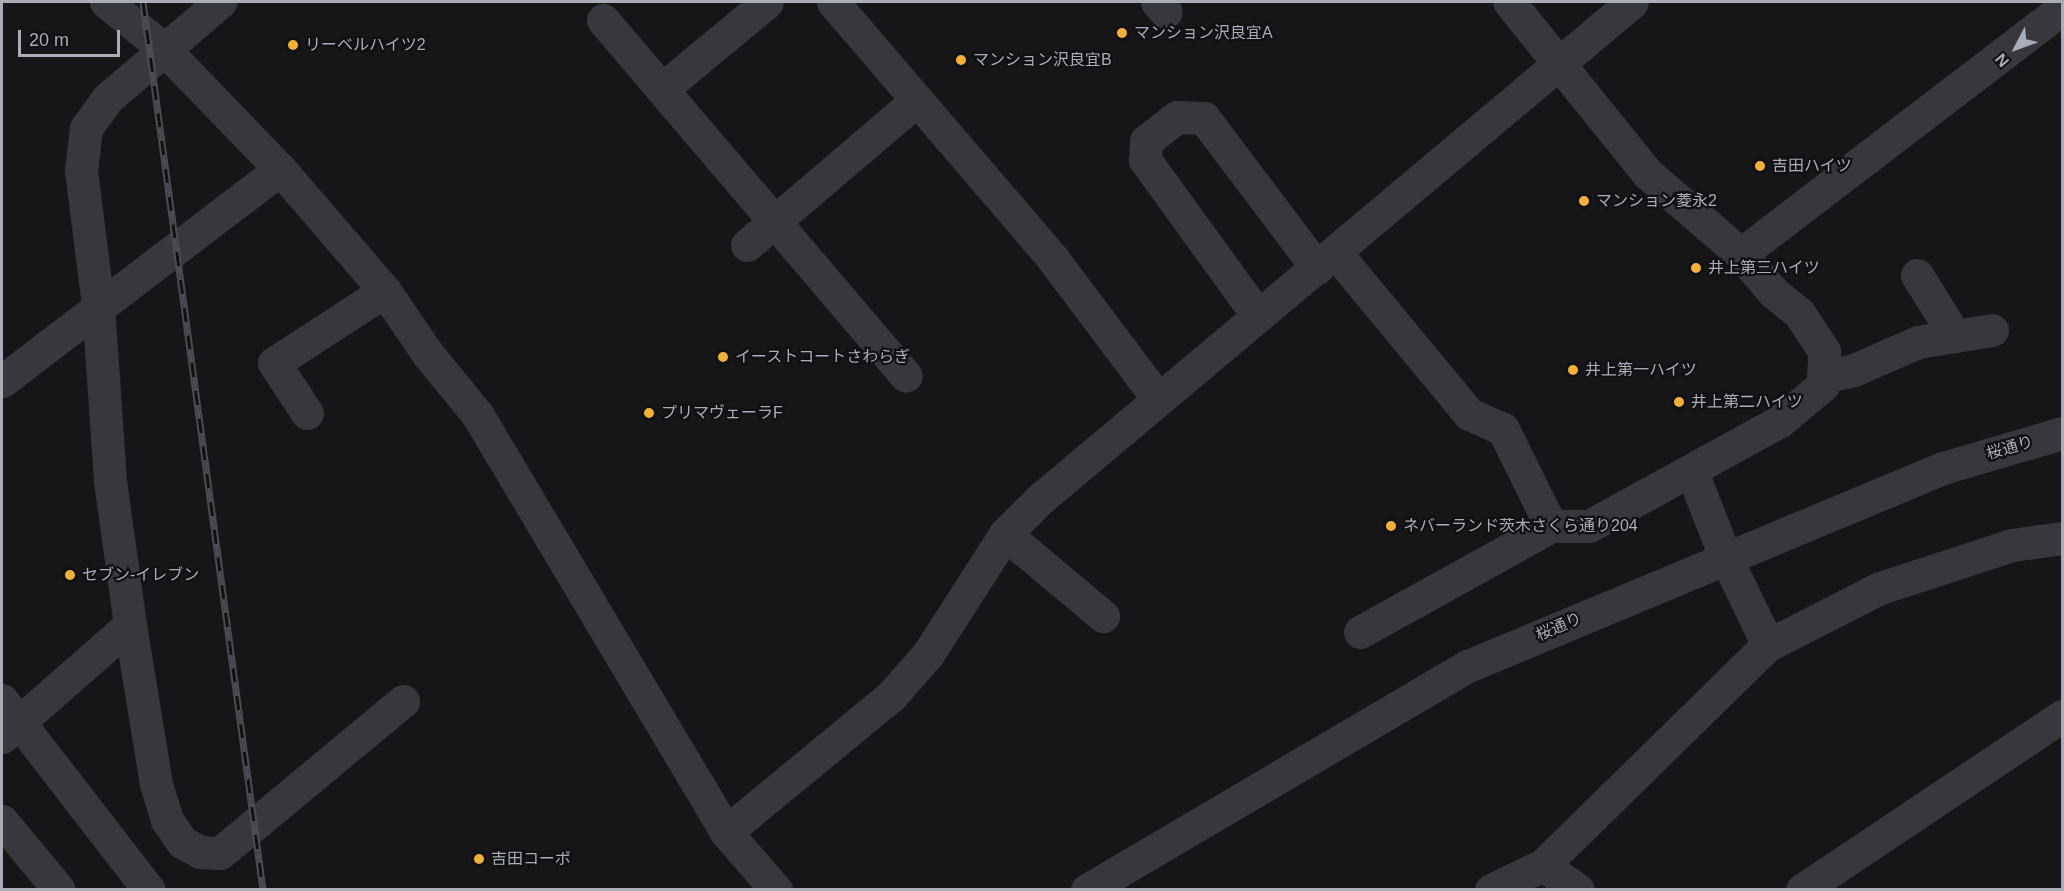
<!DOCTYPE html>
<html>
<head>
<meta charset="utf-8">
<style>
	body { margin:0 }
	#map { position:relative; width:2064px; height:891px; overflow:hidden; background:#161618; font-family:Arial,"Noto Sans JP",sans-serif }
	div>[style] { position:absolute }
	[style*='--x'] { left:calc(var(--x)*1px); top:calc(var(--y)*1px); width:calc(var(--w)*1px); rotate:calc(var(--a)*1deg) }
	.minor>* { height:33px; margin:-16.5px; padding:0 16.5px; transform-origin:16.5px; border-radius:16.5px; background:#37383d }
	.rail>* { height:7px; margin-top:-3.5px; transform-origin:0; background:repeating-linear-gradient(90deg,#111113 0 14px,#4a4c52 0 28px); box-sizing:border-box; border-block:2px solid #4a4c52 }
	.dots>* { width:16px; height:16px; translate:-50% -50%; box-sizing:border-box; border:3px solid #111113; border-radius:50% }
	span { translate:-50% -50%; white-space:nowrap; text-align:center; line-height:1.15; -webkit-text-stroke:4.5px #111113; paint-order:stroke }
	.poi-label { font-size:16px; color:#a8adb8 }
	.left { translate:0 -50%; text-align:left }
	.street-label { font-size:16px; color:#a8adb8 }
	.frame { position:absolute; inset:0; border:3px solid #a8adb8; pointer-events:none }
	.north { position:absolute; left:1986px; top:18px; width:60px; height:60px; -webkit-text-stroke:4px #111113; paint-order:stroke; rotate:229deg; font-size:16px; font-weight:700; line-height:24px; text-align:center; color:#a8adb8 }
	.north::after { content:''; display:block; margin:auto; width:21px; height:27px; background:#a8adb8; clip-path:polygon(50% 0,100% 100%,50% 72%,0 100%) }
	.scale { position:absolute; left:18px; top:30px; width:102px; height:27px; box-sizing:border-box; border:3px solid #a8adb8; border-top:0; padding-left:8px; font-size:18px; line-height:21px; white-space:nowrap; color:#a8adb8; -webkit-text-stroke:4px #111113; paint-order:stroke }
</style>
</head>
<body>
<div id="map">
	<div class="minor">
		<i style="--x:106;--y:2;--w:75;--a:39"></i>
		<i style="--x:164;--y:49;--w:167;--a:46"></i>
		<i style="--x:280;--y:169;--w:161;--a:49.3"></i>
		<i style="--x:385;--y:291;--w:75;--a:55.9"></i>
		<i style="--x:427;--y:353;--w:79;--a:50.7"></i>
		<i style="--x:477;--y:414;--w:487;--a:59.2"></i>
		<i style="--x:726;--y:832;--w:77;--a:49.2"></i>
		<i style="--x:833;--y:2;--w:338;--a:49.4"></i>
		<i style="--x:1053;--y:259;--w:175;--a:53.1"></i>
		<i style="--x:1157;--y:2;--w:13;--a:48"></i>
		<i style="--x:603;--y:20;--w:467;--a:49.6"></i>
		<i style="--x:662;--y:89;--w:136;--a:-39.6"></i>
		<i style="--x:747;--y:245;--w:223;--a:-40.5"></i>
		<i style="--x:1335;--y:252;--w:210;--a:50.4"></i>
		<i style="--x:1469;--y:414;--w:37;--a:24"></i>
		<i style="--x:1503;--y:429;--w:108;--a:63.7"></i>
		<i style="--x:1551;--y:526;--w:38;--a:0"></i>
		<i style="--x:1589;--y:526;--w:218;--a:-28.8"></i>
		<i style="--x:1780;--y:421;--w:56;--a:-39.9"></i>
		<i style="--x:1823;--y:385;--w:34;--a:-88"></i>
		<i style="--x:1824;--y:351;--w:45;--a:-123.3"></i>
		<i style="--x:1799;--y:313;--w:33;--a:-141"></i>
		<i style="--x:1773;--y:292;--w:50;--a:-130.1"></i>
		<i style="--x:1741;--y:254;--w:123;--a:-139.3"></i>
		<i style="--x:1648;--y:174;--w:221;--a:-128.9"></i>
		<i style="--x:1741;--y:254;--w:404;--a:-37.4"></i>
		<i style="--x:1917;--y:275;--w:72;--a:58.1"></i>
		<i style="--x:1258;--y:316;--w:193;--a:-125.9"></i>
		<i style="--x:1145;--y:160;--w:19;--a:-87"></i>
		<i style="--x:1146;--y:141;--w:39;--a:-38"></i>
		<i style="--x:1177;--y:117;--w:27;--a:2"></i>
		<i style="--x:1204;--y:118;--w:188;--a:53"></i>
		<i style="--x:1823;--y:377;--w:32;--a:-13"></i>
		<i style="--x:1854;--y:370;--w:70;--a:-23.6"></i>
		<i style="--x:1918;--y:342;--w:75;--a:-9.2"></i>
		<i style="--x:2;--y:381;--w:350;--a:-37.3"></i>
		<i style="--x:307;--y:413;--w:60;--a:-123.4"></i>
		<i style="--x:274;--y:363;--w:132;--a:-33"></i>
		<i style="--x:1692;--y:472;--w:90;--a:68.6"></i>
		<i style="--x:1725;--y:556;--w:99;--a:64.2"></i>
		<i style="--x:1005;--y:534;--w:128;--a:39.9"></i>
		<i style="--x:130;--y:625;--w:161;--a:80.7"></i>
		<i style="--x:156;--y:784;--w:38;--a:73"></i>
		<i style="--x:167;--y:820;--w:27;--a:56"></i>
		<i style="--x:182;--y:842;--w:21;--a:29"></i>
		<i style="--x:200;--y:852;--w:20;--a:3"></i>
		<i style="--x:220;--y:853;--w:238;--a:-39.7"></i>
		<i style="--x:1360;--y:632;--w:218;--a:-29"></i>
		<i style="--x:2;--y:700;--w:240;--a:52.3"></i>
		<i style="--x:2;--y:737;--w:170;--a:-41.2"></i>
		<i style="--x:130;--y:625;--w:145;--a:-97.9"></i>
		<i style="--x:110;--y:481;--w:176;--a:-93.9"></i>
		<i style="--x:98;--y:305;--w:135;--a:-97.2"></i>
		<i style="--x:81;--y:171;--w:43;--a:-83.4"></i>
		<i style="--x:86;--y:128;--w:37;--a:-54"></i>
		<i style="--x:108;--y:98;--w:148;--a:-40.6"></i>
		<i style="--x:2;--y:821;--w:89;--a:50.4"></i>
		<i style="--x:726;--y:832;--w:215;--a:-39.5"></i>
		<i style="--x:892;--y:695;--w:55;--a:-48.7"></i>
		<i style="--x:928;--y:654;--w:143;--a:-57.3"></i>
		<i style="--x:1005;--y:534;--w:48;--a:-45"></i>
		<i style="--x:1039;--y:500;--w:774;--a:-40.02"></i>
		<i style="--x:1543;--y:865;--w:43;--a:35.5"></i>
		<i style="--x:1087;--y:890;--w:442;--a:-30.5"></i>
		<i style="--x:1468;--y:666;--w:515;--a:-22.63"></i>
		<i style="--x:1943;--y:468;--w:124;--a:-16.4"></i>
		<i style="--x:1491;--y:890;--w:58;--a:-25.7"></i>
		<i style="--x:1543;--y:865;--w:315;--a:-44.4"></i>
		<i style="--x:1768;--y:645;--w:126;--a:-27"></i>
		<i style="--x:1880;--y:588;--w:139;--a:-18"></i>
		<i style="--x:2012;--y:545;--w:50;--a:-8"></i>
		<i style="--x:1802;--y:890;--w:313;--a:-33.8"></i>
	</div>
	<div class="rail">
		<i style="--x:143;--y:2;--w:896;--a:82.3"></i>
	</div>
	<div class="dots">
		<i style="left:1122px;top:33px;background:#f2b134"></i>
		<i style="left:293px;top:45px;background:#f2b134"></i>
		<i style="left:961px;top:60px;background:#f2b134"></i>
		<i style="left:1760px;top:166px;background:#f2b134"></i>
		<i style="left:1584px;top:201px;background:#f2b134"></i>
		<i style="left:1696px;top:268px;background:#f2b134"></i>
		<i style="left:723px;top:357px;background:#f2b134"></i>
		<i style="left:1573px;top:370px;background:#f2b134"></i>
		<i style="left:1679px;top:402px;background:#f2b134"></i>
		<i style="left:649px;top:413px;background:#f2b134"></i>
		<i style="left:1391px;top:526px;background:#f2b134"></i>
		<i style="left:70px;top:575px;background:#f2b134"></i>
		<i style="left:479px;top:859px;background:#f2b134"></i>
	</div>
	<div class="poi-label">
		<span class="left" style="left:1134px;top:33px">マンション沢良宜A</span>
		<span class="left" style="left:305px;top:45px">リーベルハイツ2</span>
		<span class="left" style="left:973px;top:60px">マンション沢良宜B</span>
		<span class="left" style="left:1772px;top:166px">吉田ハイツ</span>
		<span class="left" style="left:1596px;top:201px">マンション菱永2</span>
		<span class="left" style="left:1708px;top:268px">井上第三ハイツ</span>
		<span class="left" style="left:735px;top:357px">イーストコートさわらぎ</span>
		<span class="left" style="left:1585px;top:370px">井上第一ハイツ</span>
		<span class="left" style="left:1691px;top:402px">井上第二ハイツ</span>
		<span class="left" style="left:661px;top:413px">プリマヴェーラF</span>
		<span class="left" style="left:1403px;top:526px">ネバーランド茨木さくら通り204</span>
		<span class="left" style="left:82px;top:575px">セブン-イレブン</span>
		<span class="left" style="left:491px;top:859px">吉田コーポ</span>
	</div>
	<div class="street-label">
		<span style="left:2010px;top:448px;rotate:-16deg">桜通り</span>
		<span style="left:1559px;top:627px;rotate:-23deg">桜通り</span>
	</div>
	<div class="frame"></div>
	<div class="north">N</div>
	<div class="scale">20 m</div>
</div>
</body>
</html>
